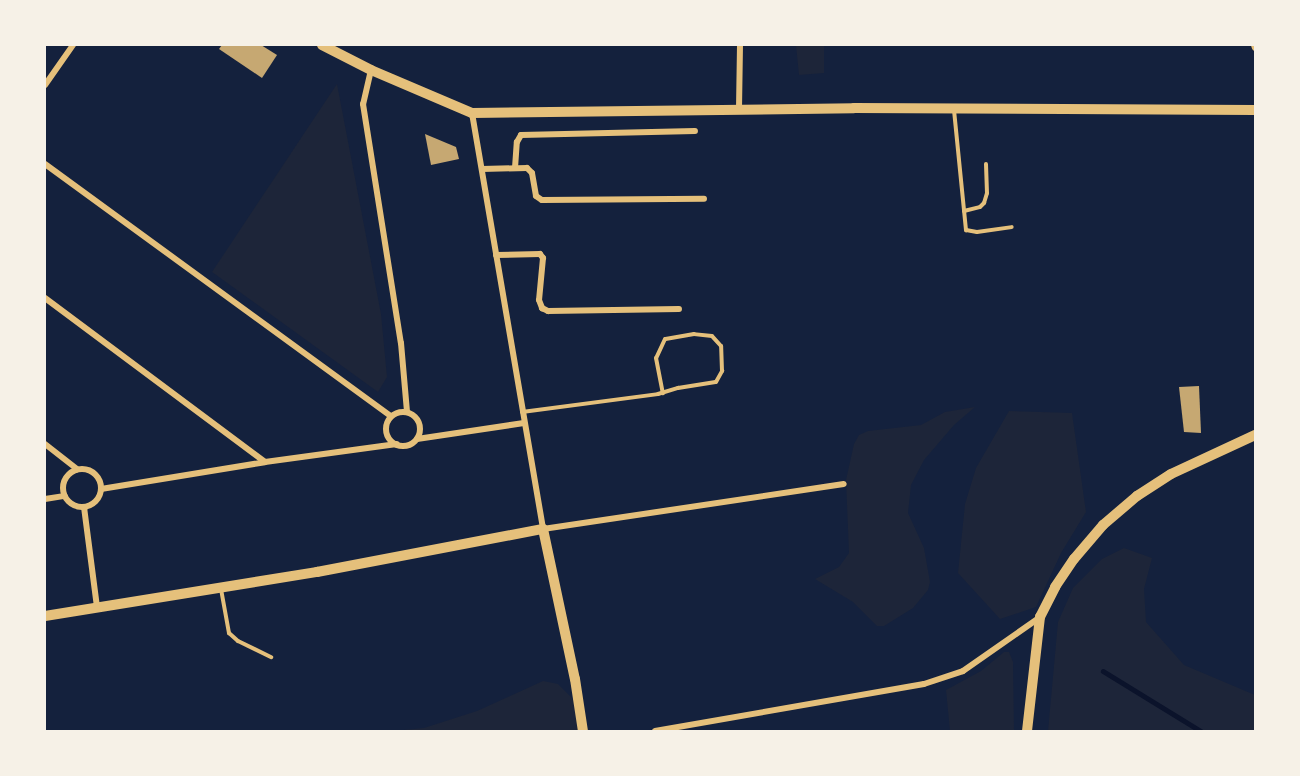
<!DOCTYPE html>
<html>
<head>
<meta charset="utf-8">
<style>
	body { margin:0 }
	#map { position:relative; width:1300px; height:776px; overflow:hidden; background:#14213d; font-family:Poppins,sans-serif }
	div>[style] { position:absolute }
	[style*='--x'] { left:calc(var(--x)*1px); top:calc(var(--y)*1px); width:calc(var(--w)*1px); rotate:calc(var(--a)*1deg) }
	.green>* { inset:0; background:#1d2539 }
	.stream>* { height:4.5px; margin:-2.25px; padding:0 2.25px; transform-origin:2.25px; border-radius:2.25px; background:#0b132b }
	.building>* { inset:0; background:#c6a872 }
	.service>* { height:4px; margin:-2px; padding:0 2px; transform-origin:2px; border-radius:2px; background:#e5c07b }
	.minor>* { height:6px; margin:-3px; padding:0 3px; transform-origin:3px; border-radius:3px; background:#e5c07b }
	.minor>.ring { margin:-3px; padding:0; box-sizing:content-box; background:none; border:6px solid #e5c07b; border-radius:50% }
	.tertiary>* { height:10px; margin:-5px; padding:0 5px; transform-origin:5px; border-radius:5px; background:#e5c07b }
	.secondary>* { height:10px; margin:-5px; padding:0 5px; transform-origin:5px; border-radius:5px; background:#e5c07b }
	span { translate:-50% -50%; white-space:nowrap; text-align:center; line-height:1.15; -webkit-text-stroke:6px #f6f1e7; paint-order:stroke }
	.frame { position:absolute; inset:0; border:46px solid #f6f1e7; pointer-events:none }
</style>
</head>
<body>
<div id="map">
	<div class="green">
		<i style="clip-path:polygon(796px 45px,824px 45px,824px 73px,799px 75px)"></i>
		<i style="clip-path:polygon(337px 84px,381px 314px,387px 377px,378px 392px,212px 272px)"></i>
		<i style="clip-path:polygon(975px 407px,954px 425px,924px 460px,911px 485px,908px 513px,924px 548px,930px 582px,928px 590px,913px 608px,884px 626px,877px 626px,853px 602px,815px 579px,839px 567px,849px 553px,846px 480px,854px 444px,859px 435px,868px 431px,921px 425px,945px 412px)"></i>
		<i style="clip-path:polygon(1009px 411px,1072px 413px,1086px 512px,1061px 553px,1036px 607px,1000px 619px,958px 573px,965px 504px,976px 468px)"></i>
		<i style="clip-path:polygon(1124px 548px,1152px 558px,1144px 589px,1146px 622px,1184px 665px,1255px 695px,1255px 731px,1048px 731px,1058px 622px,1073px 588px,1102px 559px)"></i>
		<i style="clip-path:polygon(1004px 652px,1009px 652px,1013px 662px,1014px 731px,950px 731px,946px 690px,981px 671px)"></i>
		<i style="clip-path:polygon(543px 681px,558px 684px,572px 698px,586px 731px,394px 731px,424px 728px,477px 711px)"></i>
	</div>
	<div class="stream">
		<i style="--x:1103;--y:671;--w:115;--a:31.5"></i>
	</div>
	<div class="building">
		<i style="clip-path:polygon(222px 45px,261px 45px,277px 55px,262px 78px,219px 49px)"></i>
		<i style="clip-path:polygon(425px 134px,456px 147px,459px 159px,431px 165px)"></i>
		<i style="clip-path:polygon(1199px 386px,1201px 433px,1184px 432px,1179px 387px)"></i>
	</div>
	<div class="service">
		<i style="--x:954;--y:110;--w:121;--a:84.3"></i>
		<i style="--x:966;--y:230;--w:11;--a:10"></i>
		<i style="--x:977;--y:232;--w:35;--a:-8"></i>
		<i style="--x:964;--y:211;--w:16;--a:-14"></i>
		<i style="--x:980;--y:207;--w:6;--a:-45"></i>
		<i style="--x:984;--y:203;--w:10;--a:-73"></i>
		<i style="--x:987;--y:193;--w:29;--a:-92"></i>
		<i style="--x:522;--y:412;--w:137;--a:-7.5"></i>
		<i style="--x:658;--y:394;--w:21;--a:-17"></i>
		<i style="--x:678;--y:388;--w:38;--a:-9"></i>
		<i style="--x:716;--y:382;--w:13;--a:-61"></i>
		<i style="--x:722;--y:371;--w:25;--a:-92"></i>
		<i style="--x:721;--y:346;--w:13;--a:-132"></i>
		<i style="--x:712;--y:336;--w:18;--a:-174"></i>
		<i style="--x:694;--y:334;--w:29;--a:170"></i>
		<i style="--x:665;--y:339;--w:21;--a:115"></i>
		<i style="--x:656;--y:358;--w:36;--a:79"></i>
		<i style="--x:221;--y:589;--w:45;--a:79.7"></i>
		<i style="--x:229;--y:633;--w:12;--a:42"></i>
		<i style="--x:238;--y:641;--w:37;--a:26"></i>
	</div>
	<div class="minor">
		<i style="--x:1254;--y:45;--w:3;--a:72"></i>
		<i style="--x:371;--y:70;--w:35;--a:103"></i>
		<i style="--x:363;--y:104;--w:242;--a:81"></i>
		<i style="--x:401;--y:343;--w:69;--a:85"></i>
		<i style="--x:45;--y:85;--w:49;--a:-55"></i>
		<i style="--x:739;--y:109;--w:64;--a:-89.1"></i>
		<i style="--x:472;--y:113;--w:422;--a:80.3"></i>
		<i style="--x:543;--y:529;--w:304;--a:-8.5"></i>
		<i style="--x:45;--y:164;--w:428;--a:36.1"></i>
		<i style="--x:515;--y:168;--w:26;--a:-86"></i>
		<i style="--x:517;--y:142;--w:8;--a:-60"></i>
		<i style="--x:521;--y:135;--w:174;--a:-1.3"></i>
		<i style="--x:482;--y:169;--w:45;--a:-1.3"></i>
		<i style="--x:527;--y:168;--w:7;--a:45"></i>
		<i style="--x:532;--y:173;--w:23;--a:80"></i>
		<i style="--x:536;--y:196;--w:7;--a:34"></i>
		<i style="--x:542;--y:200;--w:162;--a:-0.4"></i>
		<i style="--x:496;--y:255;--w:44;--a:-1.3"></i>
		<i style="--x:540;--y:254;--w:5;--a:53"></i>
		<i style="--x:543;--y:258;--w:42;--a:95.4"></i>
		<i style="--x:539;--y:300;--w:9;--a:69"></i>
		<i style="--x:542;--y:308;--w:7;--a:27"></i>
		<i style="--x:548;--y:311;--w:131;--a:-0.9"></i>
		<i style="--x:45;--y:298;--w:274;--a:36.7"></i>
		<i class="ring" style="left:386px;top:412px;width:28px;height:28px"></i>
		<i style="--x:417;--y:439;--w:108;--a:-8.5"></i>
		<i style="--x:45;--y:444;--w:41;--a:38"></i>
		<i class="ring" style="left:63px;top:469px;width:32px;height:32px"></i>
		<i style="--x:101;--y:489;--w:166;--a:-9.3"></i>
		<i style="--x:265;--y:462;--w:133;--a:-7.8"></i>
		<i style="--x:45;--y:499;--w:20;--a:-9"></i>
		<i style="--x:84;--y:507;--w:101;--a:82.6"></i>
		<i style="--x:655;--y:731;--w:273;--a:-9.9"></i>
		<i style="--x:924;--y:684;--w:41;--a:-18.4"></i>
		<i style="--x:963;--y:671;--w:93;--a:-34.9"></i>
	</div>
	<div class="tertiary">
		<i style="--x:322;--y:45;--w:55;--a:27"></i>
		<i style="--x:371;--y:70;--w:110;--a:23.1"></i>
		<i style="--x:472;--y:113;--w:382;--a:-0.7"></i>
		<i style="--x:854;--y:108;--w:401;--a:0.3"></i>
		<i style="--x:45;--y:616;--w:276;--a:-9.2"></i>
		<i style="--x:317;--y:572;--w:230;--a:-10.8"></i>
		<i style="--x:543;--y:529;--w:153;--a:78"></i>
		<i style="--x:575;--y:679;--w:53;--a:81.3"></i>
	</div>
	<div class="secondary">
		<i style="--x:1027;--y:731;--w:115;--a:-83.5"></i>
		<i style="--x:1040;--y:617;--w:34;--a:-63"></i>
		<i style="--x:1055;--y:587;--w:34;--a:-56"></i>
		<i style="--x:1074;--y:559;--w:45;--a:-49.5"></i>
		<i style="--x:1103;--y:525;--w:45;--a:-40.5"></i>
		<i style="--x:1137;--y:496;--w:40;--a:-32.9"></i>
		<i style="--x:1171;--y:474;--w:93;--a:-24.9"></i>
	</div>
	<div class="frame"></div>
</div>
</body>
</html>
